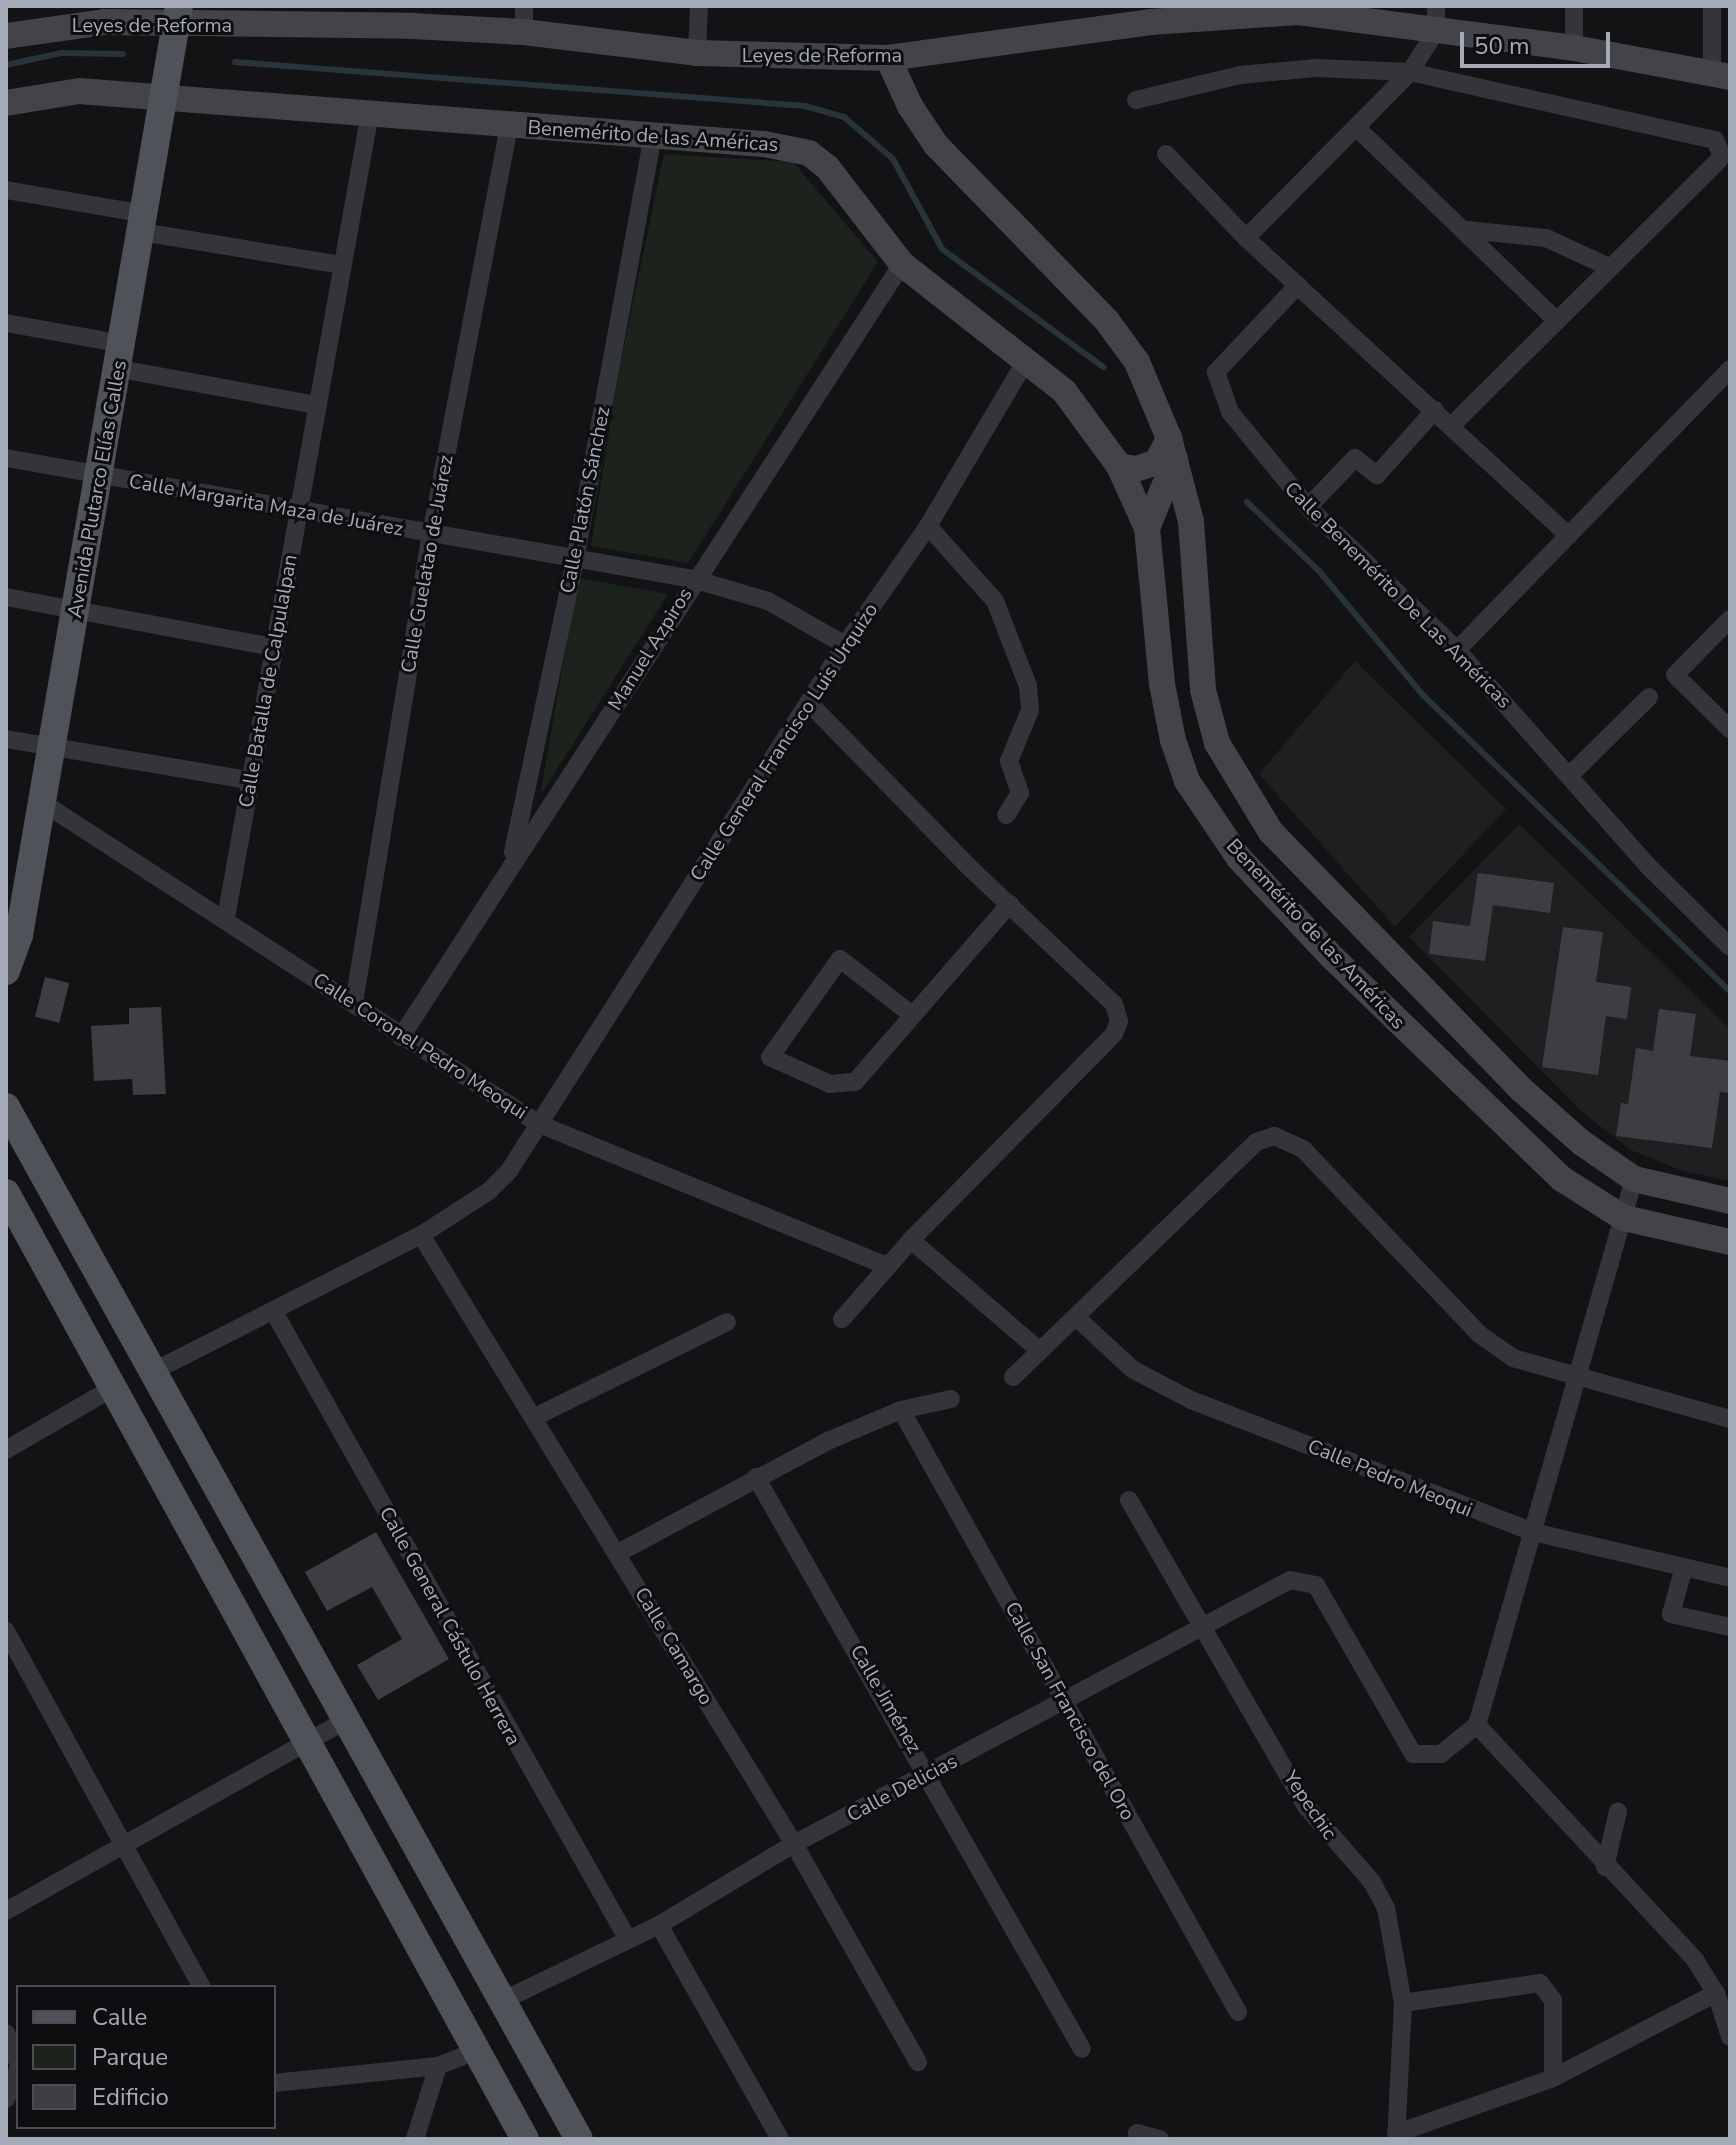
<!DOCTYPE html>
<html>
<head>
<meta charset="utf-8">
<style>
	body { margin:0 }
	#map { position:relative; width:1736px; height:2145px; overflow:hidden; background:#131315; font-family:"Nunito Sans",sans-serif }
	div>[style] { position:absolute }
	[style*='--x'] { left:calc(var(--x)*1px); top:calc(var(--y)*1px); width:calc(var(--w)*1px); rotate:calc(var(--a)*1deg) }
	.built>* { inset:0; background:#1f1f22 }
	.green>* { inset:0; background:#1b231c }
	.stream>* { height:6px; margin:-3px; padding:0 3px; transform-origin:3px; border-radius:3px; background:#28333a }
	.building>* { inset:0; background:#3d3e42; transform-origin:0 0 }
	.street>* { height:18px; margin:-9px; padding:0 9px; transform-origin:9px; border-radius:9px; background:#34353a }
	.secondary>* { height:26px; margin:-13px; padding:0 13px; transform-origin:13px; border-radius:13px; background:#42444a }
	.primary>* { height:28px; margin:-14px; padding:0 14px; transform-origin:14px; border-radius:14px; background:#505259 }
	span { translate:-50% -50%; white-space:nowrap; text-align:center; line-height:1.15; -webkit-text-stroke:6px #0e0e10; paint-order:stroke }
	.street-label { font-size:20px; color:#a4aab6 }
	.frame { position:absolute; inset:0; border:8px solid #a4aab6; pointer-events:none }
	.legend { position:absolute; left:16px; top:1985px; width:260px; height:144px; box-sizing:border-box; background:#0e0e10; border:2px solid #4a4c52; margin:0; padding:10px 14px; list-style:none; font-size:24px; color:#a4aab6 }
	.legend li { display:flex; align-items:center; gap:16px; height:40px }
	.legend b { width:40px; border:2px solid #4a4c52 }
	.scale { position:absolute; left:1460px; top:32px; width:150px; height:36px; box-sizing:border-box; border:4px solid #a4aab6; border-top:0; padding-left:10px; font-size:24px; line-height:28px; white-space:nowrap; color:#a4aab6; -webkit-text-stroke:6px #0e0e10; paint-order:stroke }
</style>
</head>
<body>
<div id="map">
	<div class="built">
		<i style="clip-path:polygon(1355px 661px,1506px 809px,1395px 927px,1259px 774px)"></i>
		<i style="clip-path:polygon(1519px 824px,1730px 1029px,1730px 1181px,1682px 1171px,1631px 1150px,1582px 1112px,1409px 937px)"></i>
	</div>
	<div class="green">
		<i style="clip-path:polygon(664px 154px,793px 162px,878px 262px,688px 563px,591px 546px,619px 370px)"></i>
		<i style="clip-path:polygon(578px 578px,668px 594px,540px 796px)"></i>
	</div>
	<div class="stream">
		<i style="--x:235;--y:62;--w:572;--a:4.41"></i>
		<i style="--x:805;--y:106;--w:41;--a:15.8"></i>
		<i style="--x:844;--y:117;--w:65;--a:40.6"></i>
		<i style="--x:893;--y:159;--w:102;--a:61.4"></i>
		<i style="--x:942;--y:249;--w:200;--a:36.2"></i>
		<i style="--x:6;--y:65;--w:56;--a:-12.3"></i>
		<i style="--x:61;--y:53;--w:62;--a:0.9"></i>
		<i style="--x:1247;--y:502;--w:100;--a:43.8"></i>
		<i style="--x:1319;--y:571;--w:162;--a:50"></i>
		<i style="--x:1423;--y:695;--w:426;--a:44"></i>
	</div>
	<div class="building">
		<i style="clip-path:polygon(1478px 873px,1554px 883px,1550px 913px,1493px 905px,1485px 961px,1429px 954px,1433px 921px,1470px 926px)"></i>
		<i style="clip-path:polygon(1563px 927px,1603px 932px,1596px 982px,1631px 987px,1627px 1019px,1606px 1016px,1598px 1075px,1542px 1067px)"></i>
		<i style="left:45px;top:977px;width:25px;height:41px;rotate:14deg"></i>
		<i style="clip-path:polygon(161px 1007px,166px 1094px,133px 1095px,132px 1079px,94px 1081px,91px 1026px,129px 1024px,129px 1008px)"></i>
		<i style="clip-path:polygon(1659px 1009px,1696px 1014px,1690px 1056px,1730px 1061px,1730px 1093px,1720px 1092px,1712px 1148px,1616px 1136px,1621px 1103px,1628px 1104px,1636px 1048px,1653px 1051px)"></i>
		<i style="clip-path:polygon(376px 1532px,449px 1659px,378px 1700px,357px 1665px,402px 1639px,372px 1587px,327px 1611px,305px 1572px)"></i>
	</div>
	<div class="street">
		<i style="--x:1712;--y:6;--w:66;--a:90"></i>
		<i style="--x:524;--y:32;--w:26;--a:-90"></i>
		<i style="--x:1574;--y:48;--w:42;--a:-90"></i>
		<i style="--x:697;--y:53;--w:47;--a:-87.6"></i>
		<i style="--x:1136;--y:100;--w:107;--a:-13.5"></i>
		<i style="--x:1240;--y:75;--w:77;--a:-5.2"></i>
		<i style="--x:1317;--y:68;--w:93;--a:2.5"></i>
		<i style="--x:1410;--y:72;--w:312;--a:12.6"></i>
		<i style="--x:1715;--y:140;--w:17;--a:66"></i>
		<i style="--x:1722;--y:156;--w:11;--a:131"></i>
		<i style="--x:1715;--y:164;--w:372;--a:135.2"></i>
		<i style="--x:1356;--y:127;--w:279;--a:44"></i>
		<i style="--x:1166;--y:154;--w:116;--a:46.4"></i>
		<i style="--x:1246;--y:238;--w:439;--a:42.7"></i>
		<i style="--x:6;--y:190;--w:141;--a:9.8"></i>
		<i style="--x:1467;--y:230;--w:79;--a:5.8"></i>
		<i style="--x:1546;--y:238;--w:69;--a:24.7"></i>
		<i style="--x:142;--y:232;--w:203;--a:9.4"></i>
		<i style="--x:1246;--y:238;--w:233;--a:-45.3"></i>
		<i style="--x:1410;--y:72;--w:49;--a:-57.6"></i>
		<i style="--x:1436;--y:31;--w:25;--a:-90"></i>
		<i style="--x:1298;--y:285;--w:120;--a:133.3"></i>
		<i style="--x:1216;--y:372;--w:42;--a:70.7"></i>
		<i style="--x:1230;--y:412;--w:123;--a:50.6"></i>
		<i style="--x:1308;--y:507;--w:207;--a:43.8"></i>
		<i style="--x:1457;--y:650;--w:288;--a:48.5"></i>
		<i style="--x:1648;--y:866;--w:115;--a:44.6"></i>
		<i style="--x:6;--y:323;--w:120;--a:10.1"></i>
		<i style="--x:120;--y:369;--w:199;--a:10.4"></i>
		<i style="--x:6;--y:458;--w:698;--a:9.99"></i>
		<i style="--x:693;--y:579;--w:78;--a:16.3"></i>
		<i style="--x:768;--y:601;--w:89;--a:29.7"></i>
		<i style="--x:1308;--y:507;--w:68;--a:-46.2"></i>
		<i style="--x:1355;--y:458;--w:28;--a:38"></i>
		<i style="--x:1377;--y:475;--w:87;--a:-48.3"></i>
		<i style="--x:928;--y:526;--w:101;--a:48.2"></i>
		<i style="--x:995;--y:601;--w:91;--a:68.8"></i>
		<i style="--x:1028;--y:686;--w:24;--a:85"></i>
		<i style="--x:1030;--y:710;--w:55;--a:112.4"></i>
		<i style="--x:1009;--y:761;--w:34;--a:71"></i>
		<i style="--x:1020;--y:793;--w:26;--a:122"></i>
		<i style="--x:6;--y:597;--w:272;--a:10.6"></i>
		<i style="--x:1730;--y:619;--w:78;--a:134.5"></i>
		<i style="--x:1675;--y:675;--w:77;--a:44.5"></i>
		<i style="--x:1457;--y:650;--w:392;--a:-45.8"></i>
		<i style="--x:809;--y:703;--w:229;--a:45.7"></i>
		<i style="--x:969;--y:867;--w:199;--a:43.4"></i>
		<i style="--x:1114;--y:1004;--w:18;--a:74"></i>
		<i style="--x:1119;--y:1021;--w:14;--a:111"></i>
		<i style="--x:1114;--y:1034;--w:289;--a:134.6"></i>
		<i style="--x:911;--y:1240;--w:105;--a:131.1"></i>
		<i style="--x:6;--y:739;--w:246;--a:9.6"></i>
		<i style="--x:1570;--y:775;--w:111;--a:-44.6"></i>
		<i style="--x:40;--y:801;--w:594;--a:32.91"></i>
		<i style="--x:539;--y:1124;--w:376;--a:22.2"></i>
		<i style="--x:513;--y:852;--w:299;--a:-78"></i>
		<i style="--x:575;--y:560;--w:431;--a:-79.6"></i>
		<i style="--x:226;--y:918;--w:818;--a:-79.86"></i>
		<i style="--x:354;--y:1003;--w:474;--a:-80.7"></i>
		<i style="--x:431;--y:535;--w:416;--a:-79.2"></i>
		<i style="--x:911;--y:1014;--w:90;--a:-142.2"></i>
		<i style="--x:840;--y:959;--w:120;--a:125.5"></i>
		<i style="--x:770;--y:1057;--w:66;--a:24.2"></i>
		<i style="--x:830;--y:1084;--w:25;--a:-5"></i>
		<i style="--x:855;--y:1082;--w:236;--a:-49"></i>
		<i style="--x:401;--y:1037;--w:921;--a:-57.05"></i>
		<i style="--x:421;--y:1235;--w:714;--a:58.51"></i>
		<i style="--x:794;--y:1844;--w:251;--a:60.4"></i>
		<i style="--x:911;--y:1240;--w:169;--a:40.7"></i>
		<i style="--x:274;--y:1312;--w:719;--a:60.58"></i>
		<i style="--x:1077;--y:1318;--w:75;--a:42.8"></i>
		<i style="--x:1132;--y:1369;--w:67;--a:27.7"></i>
		<i style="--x:1191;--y:1400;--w:367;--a:21.1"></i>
		<i style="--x:1533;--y:1532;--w:202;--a:13.1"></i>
		<i style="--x:154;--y:1371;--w:300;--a:-27"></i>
		<i style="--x:421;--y:1235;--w:81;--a:-32.9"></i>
		<i style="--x:489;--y:1191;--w:28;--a:-45"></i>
		<i style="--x:509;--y:1171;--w:624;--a:-57.43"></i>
		<i style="--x:845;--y:645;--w:145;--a:-55.1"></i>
		<i style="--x:928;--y:526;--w:193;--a:-59.4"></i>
		<i style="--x:1013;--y:1377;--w:338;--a:-44"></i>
		<i style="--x:1256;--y:1142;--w:19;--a:-18"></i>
		<i style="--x:1274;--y:1136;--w:32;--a:24"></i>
		<i style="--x:1303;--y:1149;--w:255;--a:46.4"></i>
		<i style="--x:1479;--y:1334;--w:42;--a:35.2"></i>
		<i style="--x:1513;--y:1358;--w:225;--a:15.7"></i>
		<i style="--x:901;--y:1410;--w:690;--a:60.76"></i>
		<i style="--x:535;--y:1417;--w:214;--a:-26.3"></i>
		<i style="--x:6;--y:1450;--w:121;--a:-30.2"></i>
		<i style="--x:756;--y:1477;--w:658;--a:60.32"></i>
		<i style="--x:1129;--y:1500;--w:354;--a:60"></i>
		<i style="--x:1306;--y:1806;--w:101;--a:49"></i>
		<i style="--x:1372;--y:1882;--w:30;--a:62"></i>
		<i style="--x:1386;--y:1908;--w:97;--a:79.9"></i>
		<i style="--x:1403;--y:2003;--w:136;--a:92.9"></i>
		<i style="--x:618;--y:1553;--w:240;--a:-28.1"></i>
		<i style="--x:830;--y:1440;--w:77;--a:-22.9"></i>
		<i style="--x:901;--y:1410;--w:51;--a:-12.4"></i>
		<i style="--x:1684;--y:1567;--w:49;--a:105.5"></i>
		<i style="--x:1671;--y:1614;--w:60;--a:12.4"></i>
		<i style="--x:6;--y:1631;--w:406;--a:61.2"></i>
		<i style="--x:1477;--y:1725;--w:568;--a:-73.96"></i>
		<i style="--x:1477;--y:1725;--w:321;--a:47.1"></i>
		<i style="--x:1695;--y:1960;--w:39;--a:58"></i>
		<i style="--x:1716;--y:1993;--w:46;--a:72.3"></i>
		<i style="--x:1605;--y:1867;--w:57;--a:-76.9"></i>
		<i style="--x:6;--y:1911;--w:391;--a:-29.3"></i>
		<i style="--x:659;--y:1925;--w:246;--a:60.5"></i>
		<i style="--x:504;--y:2000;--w:172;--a:-25.8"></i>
		<i style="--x:659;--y:1925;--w:157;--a:-31"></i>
		<i style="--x:794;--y:1844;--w:562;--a:-28.02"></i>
		<i style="--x:1290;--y:1580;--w:26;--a:11"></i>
		<i style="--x:1316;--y:1585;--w:195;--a:60.1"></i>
		<i style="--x:1413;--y:1754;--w:28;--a:0"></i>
		<i style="--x:1441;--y:1754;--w:46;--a:-38.9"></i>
		<i style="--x:1403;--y:2003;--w:138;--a:-8.3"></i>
		<i style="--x:1540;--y:1983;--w:21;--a:53"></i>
		<i style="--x:1553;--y:2000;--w:78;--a:90"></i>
		<i style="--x:6;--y:2033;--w:32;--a:68"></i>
		<i style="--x:274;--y:2083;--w:165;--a:-5.9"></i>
		<i style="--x:438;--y:2066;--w:41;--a:-21.5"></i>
		<i style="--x:6;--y:2099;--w:31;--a:-68"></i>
		<i style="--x:1137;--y:2133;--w:24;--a:15"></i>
		<i style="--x:1398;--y:2133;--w:164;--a:-19.5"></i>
		<i style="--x:1553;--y:2078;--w:184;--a:-27.5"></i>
		<i style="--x:415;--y:2139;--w:77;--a:-72.5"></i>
	</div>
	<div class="secondary">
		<i style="--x:6;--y:36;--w:99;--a:-8.1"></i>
		<i style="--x:104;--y:22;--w:308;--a:0.7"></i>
		<i style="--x:412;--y:26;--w:112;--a:3.1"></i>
		<i style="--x:524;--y:32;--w:174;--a:6.9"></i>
		<i style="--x:697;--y:53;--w:191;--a:1.5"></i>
		<i style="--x:888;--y:58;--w:265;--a:-7.8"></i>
		<i style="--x:1151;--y:22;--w:147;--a:-3.9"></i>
		<i style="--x:1298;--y:12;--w:278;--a:7.4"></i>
		<i style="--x:1574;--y:48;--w:159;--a:10.5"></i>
		<i style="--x:888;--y:58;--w:53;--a:65.4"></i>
		<i style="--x:910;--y:106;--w:47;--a:56.3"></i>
		<i style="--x:936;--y:145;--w:245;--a:45.8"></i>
		<i style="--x:1107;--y:321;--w:51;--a:53.8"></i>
		<i style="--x:1137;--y:362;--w:82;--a:67.2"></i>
		<i style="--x:1169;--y:438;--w:86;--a:75.2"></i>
		<i style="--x:1191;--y:521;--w:169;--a:85.9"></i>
		<i style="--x:1203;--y:690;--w:55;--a:75.2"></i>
		<i style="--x:1217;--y:743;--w:104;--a:58.8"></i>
		<i style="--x:1271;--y:832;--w:360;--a:45.8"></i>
		<i style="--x:1522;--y:1090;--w:80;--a:41.5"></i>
		<i style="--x:1582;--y:1143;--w:63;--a:34.7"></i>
		<i style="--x:1634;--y:1179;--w:98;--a:12.9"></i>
		<i style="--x:6;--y:103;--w:74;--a:-9.3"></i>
		<i style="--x:79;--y:91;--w:687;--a:4.42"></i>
		<i style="--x:764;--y:144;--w:46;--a:11.3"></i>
		<i style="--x:809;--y:153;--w:23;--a:38"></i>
		<i style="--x:827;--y:167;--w:123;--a:52.3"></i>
		<i style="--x:902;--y:264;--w:206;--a:38.1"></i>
		<i style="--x:1064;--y:391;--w:93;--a:53.7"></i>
		<i style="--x:1119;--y:466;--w:68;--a:65.7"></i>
		<i style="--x:1147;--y:528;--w:157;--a:84.5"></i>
		<i style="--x:1162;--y:684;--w:57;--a:78.9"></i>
		<i style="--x:1173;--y:740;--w:43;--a:71.1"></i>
		<i style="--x:1187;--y:781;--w:93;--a:56"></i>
		<i style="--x:1239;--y:858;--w:137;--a:46.8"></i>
		<i style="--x:1333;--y:958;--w:318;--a:44"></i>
		<i style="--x:1562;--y:1179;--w:73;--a:32.2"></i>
		<i style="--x:1624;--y:1218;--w:109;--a:12.8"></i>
		<i style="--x:1119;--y:466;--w:17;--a:10"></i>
		<i style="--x:1136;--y:469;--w:22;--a:-18"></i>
		<i style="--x:1157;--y:462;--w:27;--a:-63"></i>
		<i style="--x:1147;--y:528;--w:74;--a:-67.6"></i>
	</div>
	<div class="primary">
		<i style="--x:6;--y:971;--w:38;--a:-70"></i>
		<i style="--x:19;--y:935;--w:943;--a:-80.23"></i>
		<i style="--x:6;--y:1107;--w:1180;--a:60.96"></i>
		<i style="--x:6;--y:1193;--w:1079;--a:61.25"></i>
	</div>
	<div class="street-label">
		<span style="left:152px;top:25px">Leyes de Reforma</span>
		<span style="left:822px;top:55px">Leyes de Reforma</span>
		<span style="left:653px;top:136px;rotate:4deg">Benemérito de las Américas</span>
		<span style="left:97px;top:489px;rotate:-80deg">Avenida Plutarco Elías Calles</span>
		<span style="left:585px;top:500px;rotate:-79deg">Calle Platón Sánchez</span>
		<span style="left:266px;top:505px;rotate:10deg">Calle Margarita Maza de Juárez</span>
		<span style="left:427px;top:564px;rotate:-80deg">Calle Guelatao de Juárez</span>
		<span style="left:1398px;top:595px;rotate:45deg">Calle Benemérito De Las Américas</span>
		<span style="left:650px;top:649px;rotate:-58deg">Manuel Azpiros</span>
		<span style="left:268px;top:681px;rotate:-80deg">Calle Batalla de Calpulalpan</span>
		<span style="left:784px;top:742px;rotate:-57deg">Calle General Francisco Luis Urquizo</span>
		<span style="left:1316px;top:934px;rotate:47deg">Benemérito de las Américas</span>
		<span style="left:420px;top:1046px;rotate:33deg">Calle Coronel Pedro Meoqui</span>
		<span style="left:1390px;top:1478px;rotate:22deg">Calle Pedro Meoqui</span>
		<span style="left:450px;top:1626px;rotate:61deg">Calle General Cástulo Herrera</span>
		<span style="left:674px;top:1646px;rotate:59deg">Calle Camargo</span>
		<span style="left:886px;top:1699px;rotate:60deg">Calle Jiménez</span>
		<span style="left:1070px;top:1711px;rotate:61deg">Calle San Francisco del Oro</span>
		<span style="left:902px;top:1788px;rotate:-28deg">Calle Delicias</span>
		<span style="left:1310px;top:1805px;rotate:56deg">Yepechic</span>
	</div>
	<div class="frame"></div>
	<ul class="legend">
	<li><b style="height:10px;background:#505259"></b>Calle</li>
	<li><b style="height:22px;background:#1b231c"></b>Parque</li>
	<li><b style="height:22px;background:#3d3e42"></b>Edificio</li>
	</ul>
	<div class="scale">50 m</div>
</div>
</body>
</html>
